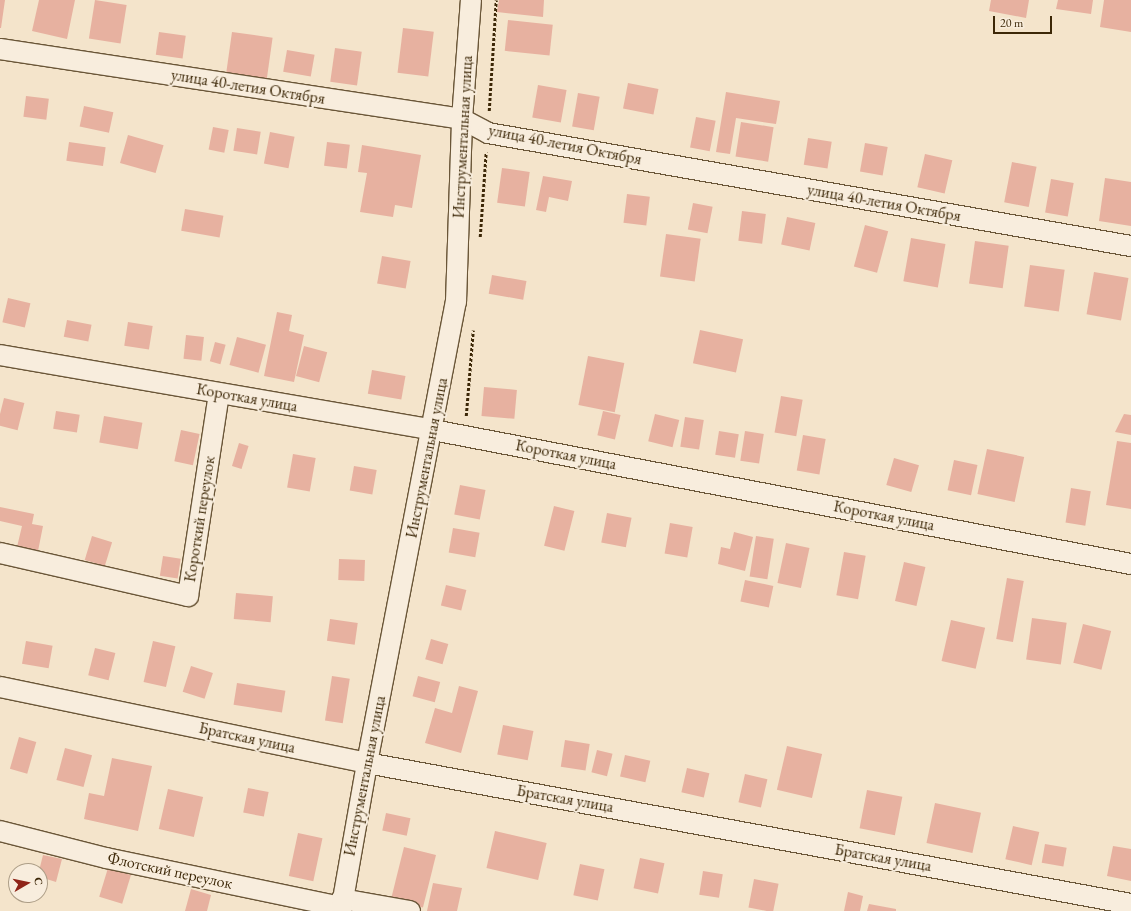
<!DOCTYPE html>
<html>
<head>
<meta charset="utf-8">
<style>
	body { margin:0 }
	#map { position:relative; width:1131px; height:911px; overflow:hidden; background:#f4e4cb; font-family:"EB Garamond",serif }
	div>[style] { position:absolute }
	[style*='--x'] { left:calc(var(--x)*1px); top:calc(var(--y)*1px); width:calc(var(--w)*1px); rotate:calc(var(--a)*1deg) }
	.building>* { inset:0; background:#e7b1a0; transform-origin:0 0 }
	.path>* { height:2.5px; margin-top:-1.25px; transform-origin:0; background:repeating-linear-gradient(90deg,#3c2707 0 3px,transparent 0 5px) }
	.roads { filter:drop-shadow(1px 0 #6a5638) drop-shadow(-1px 0 #6a5638) drop-shadow(0 1px #6a5638) drop-shadow(0 -1px #6a5638) }
	.street>* { height:20px; margin:-10px; padding:0 10px; transform-origin:10px; border-radius:10px; background:#f8eddd }
	span { translate:-50% -50%; white-space:nowrap; text-align:center; line-height:1.15; -webkit-text-stroke:4px #f8eddd; paint-order:stroke }
	.street-label { font-size:16px; color:#3c2707 }
	.north { position:absolute; left:8px; top:863px; width:40px; height:40px; box-sizing:border-box; background:#f8eddd; border:1px solid #ad9e87; border-radius:50%; rotate:81deg; font-size:11px; font-weight:700; line-height:16px; text-align:center; color:#3c2707 }
	.north::after { content:''; display:block; margin:auto; width:14px; height:18px; background:#8f2418; clip-path:polygon(50% 0,100% 100%,50% 72%,0 100%) }
	.scale { position:absolute; left:993px; top:16px; width:59px; height:18px; box-sizing:border-box; border:2px solid #3c2707; border-top:0; padding-left:5px; font-size:12px; line-height:14px; white-space:nowrap; color:#3c2707; -webkit-text-stroke:3px #f8eddd; paint-order:stroke }
</style>
</head>
<body>
<div id="map">
	<div class="building">
		<i style="clip-path:polygon(0 0,5px 0,1px 28px,0 28px)"></i>
		<i style="clip-path:polygon(39px 0,75px 0,67px 39px,32px 31px)"></i>
		<i style="left:95px;top:0;width:32px;height:39px;rotate:9deg"></i>
		<i style="clip-path:polygon(499px 0,544px 0,543px 17px,497px 12px)"></i>
		<i style="clip-path:polygon(991px 0,1029px 0,1026px 18px,989px 11px)"></i>
		<i style="clip-path:polygon(1058px 0,1093px 0,1091px 14px,1056px 9px)"></i>
		<i style="clip-path:polygon(1104px 0,1131px 0,1131px 32px,1100px 27px)"></i>
		<i style="left:508px;top:20px;width:45px;height:31px;rotate:6deg"></i>
		<i style="left:403px;top:28px;width:31px;height:45px;rotate:7deg"></i>
		<i style="left:159px;top:32px;width:27px;height:23px;rotate:8deg"></i>
		<i style="left:232px;top:32px;width:41px;height:42px;rotate:8deg"></i>
		<i style="left:335px;top:48px;width:27px;height:34px;rotate:8deg"></i>
		<i style="left:287px;top:50px;width:28px;height:22px;rotate:10deg"></i>
		<i style="left:628px;top:83px;width:31px;height:26px;rotate:11deg"></i>
		<i style="left:538px;top:85px;width:29px;height:33px;rotate:10deg"></i>
		<i style="clip-path:polygon(726px 92px,780px 101px,776px 124px,736px 118px,730px 154px,716px 152px)"></i>
		<i style="left:578px;top:93px;width:22px;height:34px;rotate:10deg"></i>
		<i style="left:26px;top:96px;width:23px;height:21px;rotate:7deg"></i>
		<i style="left:84px;top:106px;width:30px;height:21px;rotate:12deg"></i>
		<i style="left:696px;top:117px;width:20px;height:31px;rotate:11deg"></i>
		<i style="left:741px;top:122px;width:33px;height:35px;rotate:9deg"></i>
		<i style="left:213px;top:127px;width:16px;height:23px;rotate:11deg"></i>
		<i style="left:237px;top:128px;width:24px;height:23px;rotate:9deg"></i>
		<i style="left:270px;top:132px;width:25px;height:32px;rotate:11deg"></i>
		<i style="left:128px;top:135px;width:37px;height:29px;rotate:16deg"></i>
		<i style="left:808px;top:138px;width:24px;height:27px;rotate:9deg"></i>
		<i style="left:69px;top:142px;width:37px;height:19px;rotate:8deg"></i>
		<i style="left:327px;top:142px;width:23px;height:24px;rotate:7deg"></i>
		<i style="left:865px;top:143px;width:23px;height:29px;rotate:10deg"></i>
		<i style="clip-path:polygon(362px 145px,421px 155px,412px 208px,395px 205px,393px 217px,360px 212px,367px 173px,358px 172px)"></i>
		<i style="left:925px;top:154px;width:28px;height:34px;rotate:13deg"></i>
		<i style="left:1012px;top:162px;width:25px;height:41px;rotate:11deg"></i>
		<i style="left:502px;top:168px;width:28px;height:35px;rotate:8deg"></i>
		<i style="clip-path:polygon(543px 176px,572px 181px,568px 201px,549px 197px,546px 212px,536px 210px)"></i>
		<i style="clip-path:polygon(1105px 178px,1131px 182px,1131px 226px,1099px 221px)"></i>
		<i style="left:1051px;top:179px;width:23px;height:34px;rotate:10deg"></i>
		<i style="left:627px;top:194px;width:23px;height:29px;rotate:7deg"></i>
		<i style="left:693px;top:203px;width:20px;height:27px;rotate:11deg"></i>
		<i style="left:185px;top:209px;width:39px;height:22px;rotate:10deg"></i>
		<i style="left:742px;top:211px;width:24px;height:30px;rotate:7deg"></i>
		<i style="left:787px;top:217px;width:29px;height:28px;rotate:12deg"></i>
		<i style="left:865px;top:225px;width:24px;height:43px;rotate:15deg"></i>
		<i style="left:666px;top:234px;width:35px;height:43px;rotate:8deg"></i>
		<i style="left:911px;top:238px;width:35px;height:44px;rotate:10deg"></i>
		<i style="left:975px;top:241px;width:34px;height:43px;rotate:8deg"></i>
		<i style="left:382px;top:256px;width:29px;height:28px;rotate:10deg"></i>
		<i style="left:1030px;top:265px;width:35px;height:42px;rotate:8deg"></i>
		<i style="left:1094px;top:272px;width:35px;height:43px;rotate:10deg"></i>
		<i style="left:492px;top:275px;width:35px;height:19px;rotate:10deg"></i>
		<i style="left:8px;top:298px;width:23px;height:25px;rotate:13deg"></i>
		<i style="clip-path:polygon(277px 312px,292px 315px,289px 331px,304px 335px,294px 382px,264px 376px)"></i>
		<i style="left:67px;top:320px;width:25px;height:17px;rotate:11deg"></i>
		<i style="left:128px;top:322px;width:25px;height:24px;rotate:9deg"></i>
		<i style="left:700px;top:330px;width:44px;height:34px;rotate:12deg"></i>
		<i style="left:186px;top:335px;width:18px;height:24px;rotate:6deg"></i>
		<i style="left:237px;top:337px;width:30px;height:29px;rotate:15deg"></i>
		<i style="left:215px;top:342px;width:11px;height:20px;rotate:15deg"></i>
		<i style="left:304px;top:346px;width:24px;height:31px;rotate:15deg"></i>
		<i style="left:588px;top:356px;width:37px;height:50px;rotate:11deg"></i>
		<i style="left:372px;top:370px;width:34px;height:24px;rotate:10deg"></i>
		<i style="left:484px;top:387px;width:33px;height:29px;rotate:5deg"></i>
		<i style="left:781px;top:396px;width:22px;height:37px;rotate:10deg"></i>
		<i style="left:4px;top:398px;width:21px;height:28px;rotate:14deg"></i>
		<i style="left:56px;top:411px;width:24px;height:18px;rotate:9deg"></i>
		<i style="left:603px;top:411px;width:18px;height:25px;rotate:13deg"></i>
		<i style="left:655px;top:414px;width:25px;height:28px;rotate:14deg"></i>
		<i style="clip-path:polygon(1124px 414px,1131px 415px,1131px 435px,1115px 432px)"></i>
		<i style="left:104px;top:416px;width:39px;height:27px;rotate:10deg"></i>
		<i style="left:685px;top:417px;width:19px;height:30px;rotate:9deg"></i>
		<i style="left:181px;top:430px;width:19px;height:32px;rotate:12deg"></i>
		<i style="left:719px;top:431px;width:20px;height:24px;rotate:9deg"></i>
		<i style="left:745px;top:431px;width:19px;height:30px;rotate:9deg"></i>
		<i style="left:803px;top:435px;width:23px;height:36px;rotate:10deg"></i>
		<i style="clip-path:polygon(1117px 441px,1131px 443px,1131px 509px,1106px 505px)"></i>
		<i style="left:239px;top:443px;width:10px;height:24px;rotate:17deg"></i>
		<i style="left:987px;top:449px;width:38px;height:46px;rotate:12deg"></i>
		<i style="left:293px;top:454px;width:23px;height:34px;rotate:10deg"></i>
		<i style="left:894px;top:458px;width:26px;height:28px;rotate:16deg"></i>
		<i style="left:954px;top:460px;width:24px;height:31px;rotate:12deg"></i>
		<i style="left:354px;top:466px;width:23px;height:25px;rotate:10deg"></i>
		<i style="left:460px;top:485px;width:26px;height:30px;rotate:11deg"></i>
		<i style="left:1071px;top:488px;width:20px;height:35px;rotate:9deg"></i>
		<i style="left:554px;top:506px;width:21px;height:41px;rotate:14deg"></i>
		<i style="clip-path:polygon(0 507px,34px 514px,32px 524px,43px 526px,38px 551px,17px 547px,22px 526px,0 521px)"></i>
		<i style="left:607px;top:513px;width:25px;height:30px;rotate:11deg"></i>
		<i style="left:670px;top:523px;width:23px;height:31px;rotate:10deg"></i>
		<i style="left:453px;top:528px;width:27px;height:25px;rotate:10deg"></i>
		<i style="clip-path:polygon(734px 532px,753px 537px,745px 571px,718px 564px,721px 547px,730px 549px)"></i>
		<i style="left:92px;top:536px;width:21px;height:25px;rotate:17deg"></i>
		<i style="left:756px;top:536px;width:18px;height:41px;rotate:9deg"></i>
		<i style="left:786px;top:543px;width:24px;height:41px;rotate:12deg"></i>
		<i style="left:844px;top:552px;width:22px;height:44px;rotate:10deg"></i>
		<i style="left:163px;top:556px;width:18px;height:20px;rotate:9deg"></i>
		<i style="left:339px;top:559px;width:26px;height:21px;rotate:2deg"></i>
		<i style="left:904px;top:562px;width:22px;height:40px;rotate:13deg"></i>
		<i style="left:1007px;top:578px;width:17px;height:62px;rotate:10deg"></i>
		<i style="left:745px;top:580px;width:29px;height:22px;rotate:12deg"></i>
		<i style="left:446px;top:585px;width:21px;height:21px;rotate:14deg"></i>
		<i style="left:236px;top:593px;width:37px;height:26px;rotate:5deg"></i>
		<i style="left:1032px;top:618px;width:35px;height:42px;rotate:8deg"></i>
		<i style="left:330px;top:619px;width:28px;height:22px;rotate:8deg"></i>
		<i style="left:951px;top:620px;width:35px;height:42px;rotate:13deg"></i>
		<i style="left:1083px;top:624px;width:29px;height:40px;rotate:14deg"></i>
		<i style="left:431px;top:639px;width:18px;height:21px;rotate:16deg"></i>
		<i style="left:26px;top:641px;width:27px;height:23px;rotate:10deg"></i>
		<i style="left:153px;top:641px;width:23px;height:42px;rotate:13deg"></i>
		<i style="left:95px;top:648px;width:21px;height:28px;rotate:14deg"></i>
		<i style="left:191px;top:666px;width:23px;height:27px;rotate:18deg"></i>
		<i style="left:332px;top:676px;width:18px;height:45px;rotate:9deg"></i>
		<i style="left:418px;top:676px;width:23px;height:21px;rotate:15deg"></i>
		<i style="left:237px;top:683px;width:49px;height:22px;rotate:9deg"></i>
		<i style="clip-path:polygon(459px 686px,478px 691px,461px 753px,425px 743px,435px 708px,452px 713px)"></i>
		<i style="left:503px;top:725px;width:31px;height:30px;rotate:11deg"></i>
		<i style="left:19px;top:737px;width:18px;height:33px;rotate:16deg"></i>
		<i style="left:565px;top:740px;width:25px;height:27px;rotate:9deg"></i>
		<i style="left:787px;top:746px;width:36px;height:45px;rotate:13deg"></i>
		<i style="left:65px;top:748px;width:28px;height:33px;rotate:15deg"></i>
		<i style="left:597px;top:750px;width:16px;height:23px;rotate:14deg"></i>
		<i style="left:625px;top:755px;width:26px;height:22px;rotate:13deg"></i>
		<i style="clip-path:polygon(112px 758px,152px 766px,138px 831px,84px 819px,89px 793px,104px 796px)"></i>
		<i style="left:687px;top:768px;width:23px;height:25px;rotate:13deg"></i>
		<i style="left:745px;top:774px;width:23px;height:29px;rotate:13deg"></i>
		<i style="left:248px;top:788px;width:21px;height:25px;rotate:11deg"></i>
		<i style="left:168px;top:789px;width:36px;height:41px;rotate:13deg"></i>
		<i style="left:867px;top:790px;width:36px;height:39px;rotate:11deg"></i>
		<i style="left:935px;top:803px;width:47px;height:41px;rotate:12deg"></i>
		<i style="left:386px;top:813px;width:25px;height:18px;rotate:12deg"></i>
		<i style="left:1013px;top:826px;width:27px;height:34px;rotate:13deg"></i>
		<i style="left:495px;top:831px;width:53px;height:38px;rotate:13deg"></i>
		<i style="left:298px;top:833px;width:25px;height:44px;rotate:12deg"></i>
		<i style="left:1045px;top:844px;width:22px;height:19px;rotate:10deg"></i>
		<i style="clip-path:polygon(1113px 846px,1131px 849px,1131px 881px,1107px 876px)"></i>
		<i style="left:404px;top:847px;width:33px;height:54px;rotate:14deg"></i>
		<i style="clip-path:polygon(43px 855px,62px 859px,56px 882px,40px 877px,39px 871px)"></i>
		<i style="left:640px;top:858px;width:25px;height:31px;rotate:12deg"></i>
		<i style="left:580px;top:864px;width:25px;height:32px;rotate:12deg"></i>
		<i style="left:108px;top:868px;width:24px;height:30px;rotate:17deg"></i>
		<i style="left:703px;top:871px;width:20px;height:24px;rotate:9deg"></i>
		<i style="left:754px;top:879px;width:25px;height:29px;rotate:11deg"></i>
		<i style="clip-path:polygon(433px 883px,462px 888px,457px 911px,427px 911px)"></i>
		<i style="clip-path:polygon(191px 889px,211px 895px,207px 911px,185px 911px)"></i>
		<i style="clip-path:polygon(848px 892px,863px 896px,860px 911px,844px 911px)"></i>
		<i style="clip-path:polygon(869px 904px,896px 909px,896px 911px,867px 911px)"></i>
	</div>
	<div class="path">
		<i style="--x:489;--y:111;--w:111;--a:-86.4"></i>
		<i style="--x:480;--y:237;--w:85;--a:-86"></i>
		<i style="--x:466;--y:416;--w:86;--a:-85.3"></i>
	</div>
	<div class="roads">
		<div class="street">
			<i style="--x:0;--y:49;--w:467;--a:8.6"></i>
			<i style="--x:462;--y:119;--w:30;--a:28"></i>
			<i style="--x:488;--y:133;--w:653;--a:9.97"></i>
			<i style="--x:0;--y:355;--w:439;--a:9.8"></i>
			<i style="--x:433;--y:430;--w:711;--a:10.87"></i>
			<i style="--x:0;--y:553;--w:193;--a:12.9"></i>
			<i style="--x:188;--y:596;--w:205;--a:-81.3"></i>
			<i style="--x:0;--y:687;--w:375;--a:11.7"></i>
			<i style="--x:367;--y:763;--w:777;--a:10.46"></i>
			<i style="--x:0;--y:831;--w:109;--a:14.3"></i>
			<i style="--x:106;--y:858;--w:240;--a:11.8"></i>
			<i style="--x:342;--y:899;--w:69;--a:10"></i>
			<i style="--x:341;--y:911;--w:150;--a:-80"></i>
			<i style="--x:367;--y:763;--w:470;--a:-79.1"></i>
			<i style="--x:456;--y:302;--w:183;--a:-88.1"></i>
			<i style="--x:462;--y:119;--w:119;--a:-85.7"></i>
		</div>
	</div>
	<div class="street-label">
		<span style="left:248px;top:87px;rotate:9deg">улица 40-летия Октября</span>
		<span style="left:463px;top:137px;rotate:-87deg">Инструментальная улица</span>
		<span style="left:565px;top:145px;rotate:11deg">улица 40-летия Октября</span>
		<span style="left:884px;top:203px;rotate:10deg">улица 40-летия Октября</span>
		<span style="left:247px;top:398px;rotate:10deg">Короткая улица</span>
		<span style="left:566px;top:455px;rotate:11deg">Короткая улица</span>
		<span style="left:427px;top:458px;rotate:-79deg">Инструментальная улица</span>
		<span style="left:884px;top:516px;rotate:11deg">Короткая улица</span>
		<span style="left:200px;top:519px;rotate:-81deg">Короткий переулок</span>
		<span style="left:247px;top:738px;rotate:12deg">Братская улица</span>
		<span style="left:365px;top:776px;rotate:-79deg">Инструментальная улица</span>
		<span style="left:565px;top:799px;rotate:10deg">Братская улица</span>
		<span style="left:883px;top:858px;rotate:10deg">Братская улица</span>
		<span style="left:170px;top:871px;rotate:12deg">Флотский переулок</span>
	</div>
	<div class="north">С</div>
	<div class="scale">20 m</div>
</div>
</body>
</html>
